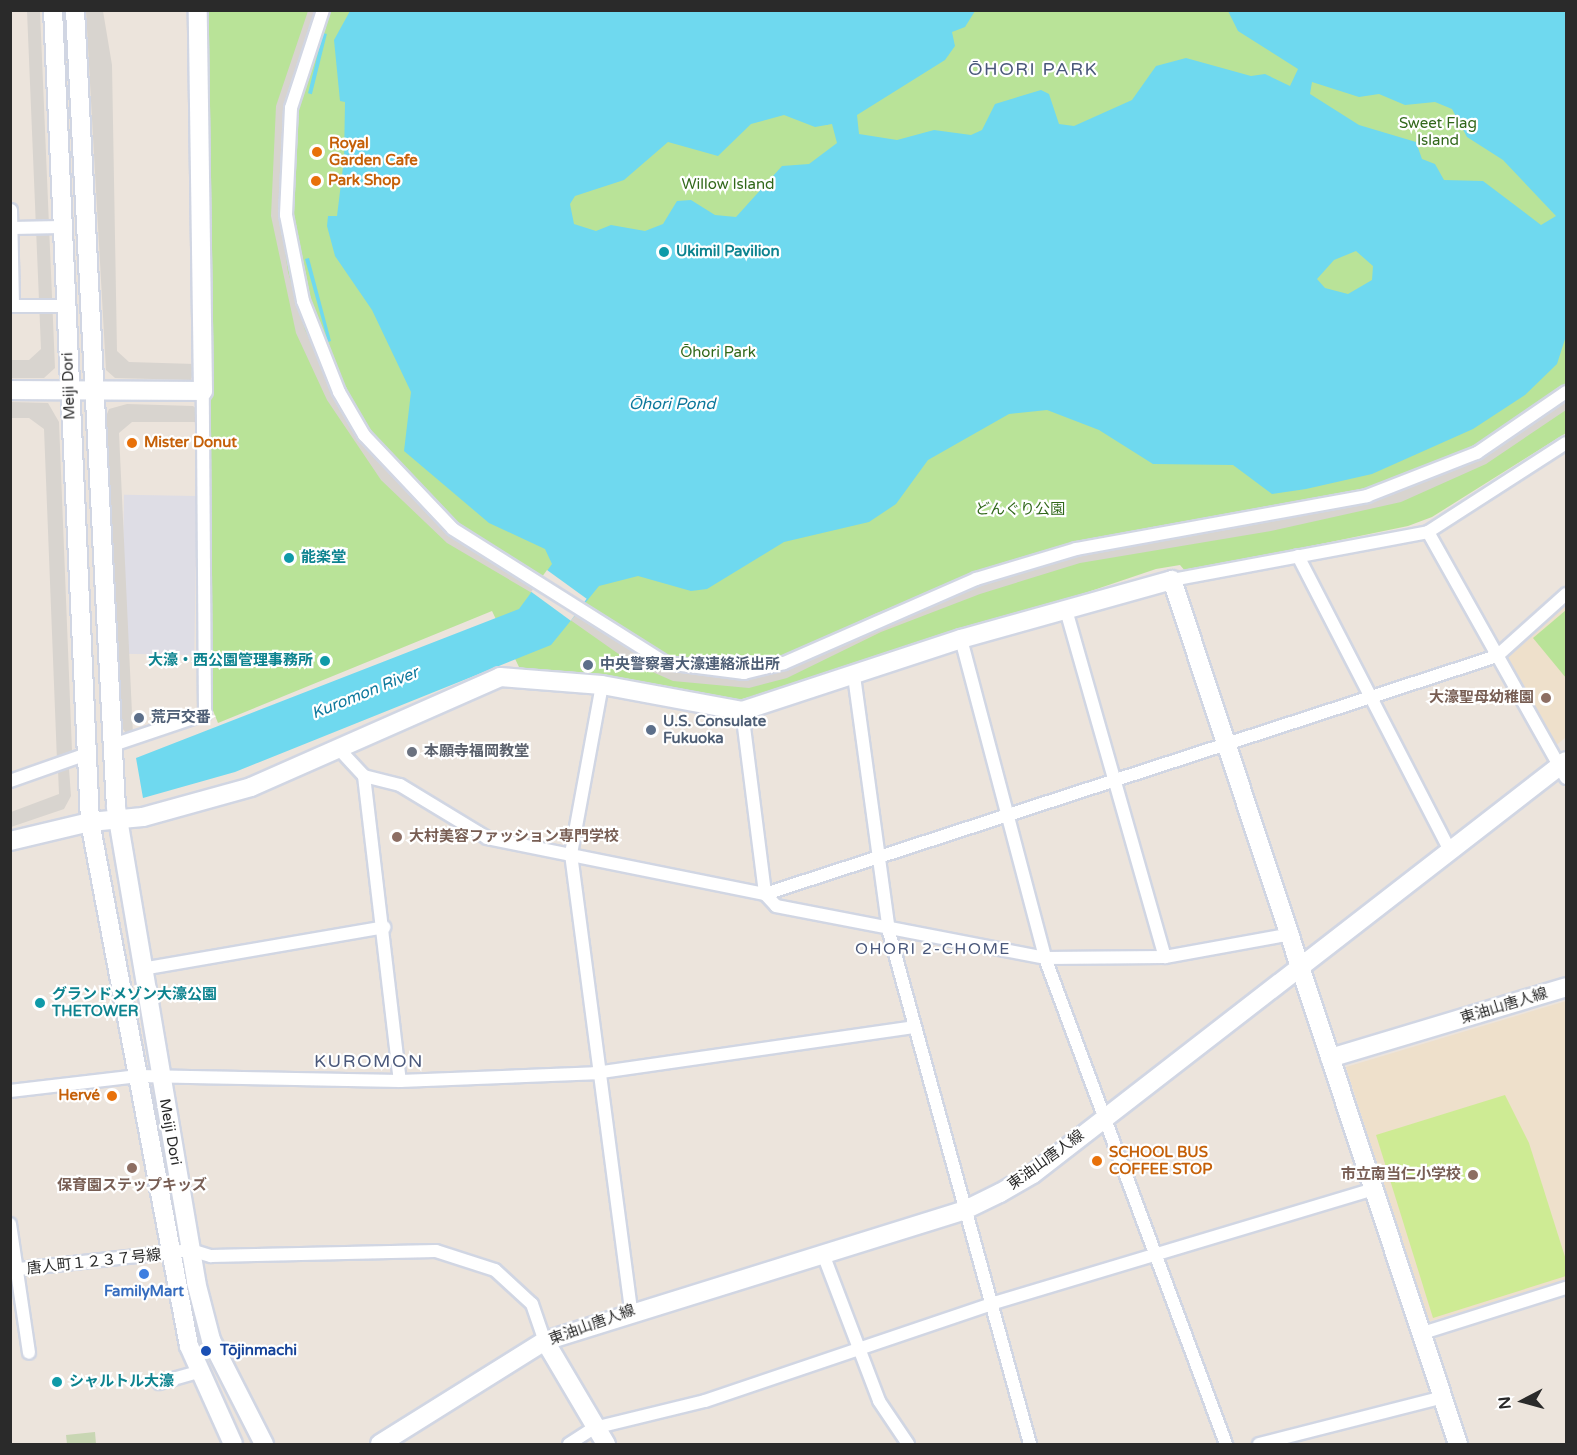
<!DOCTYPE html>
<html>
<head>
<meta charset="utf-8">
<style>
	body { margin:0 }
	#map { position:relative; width:1577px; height:1455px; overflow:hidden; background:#ece4dc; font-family:"Varela Round","Noto Sans JP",sans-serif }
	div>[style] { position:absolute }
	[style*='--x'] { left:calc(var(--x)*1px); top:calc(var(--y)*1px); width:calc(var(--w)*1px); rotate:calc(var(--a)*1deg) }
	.industrial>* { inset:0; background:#dedde5; transform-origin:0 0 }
	.education>* { inset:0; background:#eee0cb }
	.green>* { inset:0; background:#b9e398 }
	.cemetery>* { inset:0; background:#c8d6b3 }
	.pitch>* { inset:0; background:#ceeb94 }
	.plaza>* { inset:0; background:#d8d4cf }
	.water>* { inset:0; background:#6fd9ef; transform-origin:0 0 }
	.pier>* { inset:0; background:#ece4dc; transform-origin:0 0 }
	.roads { filter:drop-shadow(2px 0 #d1d6e3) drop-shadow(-2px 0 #d1d6e3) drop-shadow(0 2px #d1d6e3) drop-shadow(0 -2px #d1d6e3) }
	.street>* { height:12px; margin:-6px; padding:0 6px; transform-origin:6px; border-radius:6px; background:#fff }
	.secondary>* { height:18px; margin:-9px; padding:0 9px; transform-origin:9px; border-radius:9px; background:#fff }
	.dots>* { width:16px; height:16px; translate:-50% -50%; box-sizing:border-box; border:3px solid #fff; border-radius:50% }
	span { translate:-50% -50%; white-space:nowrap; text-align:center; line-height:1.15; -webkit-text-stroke:4.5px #fff; paint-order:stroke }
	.park-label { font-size:15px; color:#31681a }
	.food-label { font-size:15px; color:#c56008; font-weight:700 }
	.left { translate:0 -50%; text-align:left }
	.right { translate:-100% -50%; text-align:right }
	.culture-label { font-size:15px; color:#0d838f; font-weight:700 }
	.street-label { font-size:15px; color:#2a2a2a }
	.service-label { font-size:15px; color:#4e5e75; font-weight:700 }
	.education-label { font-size:15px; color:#785e54; font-weight:700 }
	.worship-label { font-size:15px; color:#5b616d; font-weight:700 }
	.shop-label { font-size:15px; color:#366cbe; font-weight:700 }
	.transit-label { font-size:15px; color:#164399; font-weight:700 }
	.water-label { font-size:16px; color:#0d789c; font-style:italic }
	.neighbourhood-label { font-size:16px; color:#4a587b; letter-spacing:1.5px }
	.quarter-label { font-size:18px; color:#4a587b; letter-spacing:1.5px }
	.frame { position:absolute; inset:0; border:12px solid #2a2a2a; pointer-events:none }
	.north { position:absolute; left:1493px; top:1371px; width:60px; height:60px; -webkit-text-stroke:4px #fff; paint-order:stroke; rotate:264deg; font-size:16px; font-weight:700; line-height:24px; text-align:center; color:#2a2a2a }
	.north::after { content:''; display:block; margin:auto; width:21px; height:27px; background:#2a2a2a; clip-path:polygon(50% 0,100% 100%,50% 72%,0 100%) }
</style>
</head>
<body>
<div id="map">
	<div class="industrial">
		<i style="left:197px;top:496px;width:159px;height:73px;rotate:91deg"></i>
	</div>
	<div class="education">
		<i style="clip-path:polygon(1566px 602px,1566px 737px,1553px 748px,1505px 659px)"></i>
		<i style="clip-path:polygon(1566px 1001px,1566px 1282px,1427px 1322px,1346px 1067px)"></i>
	</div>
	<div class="green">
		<i style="clip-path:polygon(204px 11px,1566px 11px,1566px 433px,1432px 517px,1408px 526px,1186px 572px,1180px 565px,1156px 569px,751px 706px,749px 697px,732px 702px,693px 697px,519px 667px,492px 611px,218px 723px,212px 708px,208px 594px)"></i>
		<i style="clip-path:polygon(1566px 610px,1566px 678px,1533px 638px)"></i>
	</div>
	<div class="cemetery">
		<i style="clip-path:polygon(95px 1432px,96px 1444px,67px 1444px,66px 1435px)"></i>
	</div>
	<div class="pitch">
		<i style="clip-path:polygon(1505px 1095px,1529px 1143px,1566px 1260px,1566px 1276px,1433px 1318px,1376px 1135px)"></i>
	</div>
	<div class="plaza">
		<i style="clip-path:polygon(27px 11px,40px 11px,55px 368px,44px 378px,11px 378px,11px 360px,29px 360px,41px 349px)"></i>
		<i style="clip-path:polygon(86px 11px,103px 11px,112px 65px,117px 351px,129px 362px,195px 364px,191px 380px,115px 378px,106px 370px)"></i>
		<i style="clip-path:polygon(evenodd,308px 11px,328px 11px,295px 110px,290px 214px,314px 326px,367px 432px,458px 528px,637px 642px,679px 663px,746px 669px,780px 660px,874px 614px,974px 575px,1076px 545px,1268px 512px,1395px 484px,1476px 448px,1566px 386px,1566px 397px,1438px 477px,1481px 456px,1566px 398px,1566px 410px,1486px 464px,1401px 502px,1271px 531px,1080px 563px,980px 594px,881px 632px,787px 678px,749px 688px,673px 681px,630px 662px,532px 593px,447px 543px,381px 480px,327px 400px,296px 333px,271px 216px,276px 106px,308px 11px,305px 42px,287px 108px,281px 215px,289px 272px,306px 329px,339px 400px,305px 330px,288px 272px,280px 215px,286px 108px,305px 42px,308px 11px,1399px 491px,1353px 504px,1269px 522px,1176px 533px,1269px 521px,1399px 491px)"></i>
		<i style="clip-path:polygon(11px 402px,48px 403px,59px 422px,72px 751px,57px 761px,44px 429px,29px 418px,11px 418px)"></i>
		<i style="clip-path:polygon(127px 404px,193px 406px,199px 411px,199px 422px,132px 422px,119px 433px,133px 735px,128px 736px,120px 725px,105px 419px,109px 409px)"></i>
		<i style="clip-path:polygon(69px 769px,71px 796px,64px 809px,11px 827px,11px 812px,59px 794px,58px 770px)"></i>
	</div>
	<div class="water">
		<i style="clip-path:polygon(evenodd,350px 11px,975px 11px,965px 27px,952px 32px,955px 46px,945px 60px,857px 115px,859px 134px,897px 140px,934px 130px,971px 135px,982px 130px,995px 104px,1041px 90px,1049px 94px,1059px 124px,1074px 126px,1132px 100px,1156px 66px,1186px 58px,1251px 76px,1265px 74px,1290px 86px,1298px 69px,1238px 31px,1228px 11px,1566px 11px,1566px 336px,1557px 364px,1525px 395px,1473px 429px,1372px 474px,1306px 489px,1272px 494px,1233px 465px,1153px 464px,1099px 430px,1047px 410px,1009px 414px,928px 460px,896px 504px,869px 522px,784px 542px,707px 589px,691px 591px,638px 576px,599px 586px,551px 645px,235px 772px,143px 798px,136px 758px,519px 609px,552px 564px,545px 549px,489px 523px,404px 451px,411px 392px,372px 310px,335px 256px,327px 226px,328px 216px,337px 216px,344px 159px,345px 102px,340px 101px,334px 40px,350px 11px,1312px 82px,1359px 97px,1379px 94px,1405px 105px,1435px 102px,1452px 109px,1467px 137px,1503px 160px,1556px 216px,1541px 225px,1483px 181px,1444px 180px,1435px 164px,1422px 159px,1416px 142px,1359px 125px,1310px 94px,1312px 82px,350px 11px,784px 115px,815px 127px,832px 124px,837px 143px,809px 164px,782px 166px,736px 217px,715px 215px,691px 200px,677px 201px,663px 224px,645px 231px,611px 225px,596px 231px,574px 224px,570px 204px,575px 196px,624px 180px,668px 142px,718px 156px,751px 124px,784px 115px,350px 11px,1356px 251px,1373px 266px,1372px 280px,1348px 294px,1325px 288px,1317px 279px,1334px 260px,1356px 251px)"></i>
		<i style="left:323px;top:33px;width:4px;height:62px;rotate:14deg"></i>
		<i style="clip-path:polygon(309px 258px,331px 341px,328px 342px,305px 259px)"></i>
	</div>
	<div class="pier">
		<i style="left:547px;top:570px;width:49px;height:27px;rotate:36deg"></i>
	</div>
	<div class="roads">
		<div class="street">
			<i style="--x:323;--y:10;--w:103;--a:108.1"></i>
			<i style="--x:291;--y:108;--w:107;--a:92.7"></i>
			<i style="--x:286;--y:215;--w:88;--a:78.8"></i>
			<i style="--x:303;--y:301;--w:98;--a:68.4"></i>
			<i style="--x:339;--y:392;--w:50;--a:59.8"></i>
			<i style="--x:364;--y:435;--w:129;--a:46.6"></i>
			<i style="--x:453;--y:529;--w:252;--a:32.2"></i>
			<i style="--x:666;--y:663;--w:79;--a:7.3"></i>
			<i style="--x:744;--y:673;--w:41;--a:-14"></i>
			<i style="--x:784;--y:663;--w:210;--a:-23.6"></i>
			<i style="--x:976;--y:579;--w:104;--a:-16.7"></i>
			<i style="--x:1076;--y:549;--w:296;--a:-10.3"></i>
			<i style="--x:1367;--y:496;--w:118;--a:-21.4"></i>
			<i style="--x:1477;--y:453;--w:108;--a:-34.4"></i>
			<i style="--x:11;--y:210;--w:96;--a:88.8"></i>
			<i style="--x:13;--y:306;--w:52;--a:0"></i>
			<i style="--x:12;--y:228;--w:49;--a:-1.2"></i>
			<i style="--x:1428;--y:532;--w:282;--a:60.7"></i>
			<i style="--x:1298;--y:556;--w:333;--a:62.7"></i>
			<i style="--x:1172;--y:580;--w:260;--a:-10.6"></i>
			<i style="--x:1428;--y:532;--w:164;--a:-32.8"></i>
			<i style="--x:1066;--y:610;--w:361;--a:74.1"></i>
			<i style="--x:961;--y:639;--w:330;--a:75.2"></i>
			<i style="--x:1045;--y:958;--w:519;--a:69.57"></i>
			<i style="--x:854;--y:676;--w:258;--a:82.2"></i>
			<i style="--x:889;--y:932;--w:531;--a:74.6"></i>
			<i style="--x:602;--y:685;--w:172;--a:100.4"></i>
			<i style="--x:571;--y:854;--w:460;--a:82.5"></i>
			<i style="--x:742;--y:711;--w:184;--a:82.8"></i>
			<i style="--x:765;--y:894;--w:16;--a:47"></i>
			<i style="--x:776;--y:906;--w:274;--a:10.9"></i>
			<i style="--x:1045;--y:958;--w:120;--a:-0.5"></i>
			<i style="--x:1165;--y:957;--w:123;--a:-10.3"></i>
			<i style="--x:110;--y:746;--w:100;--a:-18.6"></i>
			<i style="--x:205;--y:714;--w:323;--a:-90.4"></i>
			<i style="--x:338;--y:748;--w:38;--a:47"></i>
			<i style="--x:364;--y:776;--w:37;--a:14"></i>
			<i style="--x:400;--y:785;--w:102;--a:31.3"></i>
			<i style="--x:487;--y:838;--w:284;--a:11.4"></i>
			<i style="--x:765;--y:894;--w:770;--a:-18.01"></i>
			<i style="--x:1497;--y:656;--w:93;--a:-41.9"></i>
			<i style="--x:364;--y:776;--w:307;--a:83.3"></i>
			<i style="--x:10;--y:781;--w:78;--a:-19.4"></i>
			<i style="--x:142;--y:969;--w:246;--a:-9.8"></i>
			<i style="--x:10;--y:1091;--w:129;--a:-6.7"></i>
			<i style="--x:138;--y:1076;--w:262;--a:1.1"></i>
			<i style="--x:400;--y:1081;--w:195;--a:-2.3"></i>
			<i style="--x:595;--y:1073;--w:323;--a:-8.2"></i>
			<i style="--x:10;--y:1224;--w:130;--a:81.6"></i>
			<i style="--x:823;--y:1254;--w:157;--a:69.1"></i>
			<i style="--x:879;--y:1401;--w:52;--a:56"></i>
			<i style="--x:10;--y:1270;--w:182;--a:-6.3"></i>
			<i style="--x:191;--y:1250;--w:21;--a:17"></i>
			<i style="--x:211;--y:1256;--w:225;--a:-1.3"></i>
			<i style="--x:436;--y:1251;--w:62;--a:17.9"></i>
			<i style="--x:495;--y:1270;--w:50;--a:42.6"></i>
			<i style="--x:532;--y:1304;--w:39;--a:71"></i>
			<i style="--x:1423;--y:1333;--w:150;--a:-17.5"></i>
			<i style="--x:159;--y:1383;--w:41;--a:-15.8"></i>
			<i style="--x:569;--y:1444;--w:30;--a:-33"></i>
			<i style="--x:594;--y:1428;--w:114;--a:-13.7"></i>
			<i style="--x:705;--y:1401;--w:305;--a:-18.7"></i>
			<i style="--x:994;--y:1303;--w:394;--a:-16.7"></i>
			<i style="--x:1259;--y:1444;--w:191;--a:-14.3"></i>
		</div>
		<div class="secondary">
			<i style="--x:53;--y:10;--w:813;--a:87.39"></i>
			<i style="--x:90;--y:822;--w:533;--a:79.3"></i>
			<i style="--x:189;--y:1346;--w:107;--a:65.8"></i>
			<i style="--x:75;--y:10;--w:798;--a:87.06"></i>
			<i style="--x:116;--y:807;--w:482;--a:80.4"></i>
			<i style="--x:196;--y:1282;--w:60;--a:75.5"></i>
			<i style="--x:211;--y:1340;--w:117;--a:63"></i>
			<i style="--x:10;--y:390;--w:193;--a:0.3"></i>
			<i style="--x:203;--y:391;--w:381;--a:-90.8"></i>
			<i style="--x:10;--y:841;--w:82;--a:-13.4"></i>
			<i style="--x:90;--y:822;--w:53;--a:-5.4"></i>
			<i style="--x:143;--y:817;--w:112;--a:-15.5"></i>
			<i style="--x:251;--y:787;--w:272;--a:-23.8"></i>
			<i style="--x:500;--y:677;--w:102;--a:4.5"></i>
			<i style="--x:602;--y:685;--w:142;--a:10.5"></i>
			<i style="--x:742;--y:711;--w:231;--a:-18.2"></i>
			<i style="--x:961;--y:639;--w:219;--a:-15.6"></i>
			<i style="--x:1172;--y:580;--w:910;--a:71.68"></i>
			<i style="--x:1330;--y:1058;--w:246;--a:-16.7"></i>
			<i style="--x:545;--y:1341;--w:120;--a:59.4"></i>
			<i style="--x:380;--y:1444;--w:195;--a:-32"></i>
			<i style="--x:545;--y:1341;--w:440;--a:-17.3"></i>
			<i style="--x:965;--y:1210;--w:39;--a:-26"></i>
			<i style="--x:1000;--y:1193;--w:38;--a:-30"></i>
			<i style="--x:1033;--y:1174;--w:674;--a:-37.77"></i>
		</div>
	</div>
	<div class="dots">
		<i style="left:317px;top:152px;background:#e8710a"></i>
		<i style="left:316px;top:181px;background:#e8710a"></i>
		<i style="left:664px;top:252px;background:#0f9aa8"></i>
		<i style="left:132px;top:443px;background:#e8710a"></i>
		<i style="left:289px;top:558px;background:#0f9aa8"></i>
		<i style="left:325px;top:661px;background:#0f9aa8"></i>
		<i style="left:588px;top:665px;background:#5c6f8a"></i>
		<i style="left:1546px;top:698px;background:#8d6e63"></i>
		<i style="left:139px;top:718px;background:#5c6f8a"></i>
		<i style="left:651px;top:730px;background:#5c6f8a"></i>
		<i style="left:412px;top:752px;background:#6b7280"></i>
		<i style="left:397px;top:837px;background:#8d6e63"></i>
		<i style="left:40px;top:1003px;background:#0f9aa8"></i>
		<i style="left:112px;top:1096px;background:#e8710a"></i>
		<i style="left:1097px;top:1161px;background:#e8710a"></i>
		<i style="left:132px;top:1168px;background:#8d6e63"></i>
		<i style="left:1473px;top:1175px;background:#8d6e63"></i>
		<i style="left:144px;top:1274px;background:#3f7fe0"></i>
		<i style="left:206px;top:1351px;background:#1a4fb4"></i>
		<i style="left:57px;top:1382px;background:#0f9aa8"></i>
	</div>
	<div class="park-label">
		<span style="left:1438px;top:132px">Sweet Flag<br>Island</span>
		<span style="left:728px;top:185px">Willow Island</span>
		<span style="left:718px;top:353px">Ōhori Park</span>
		<span style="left:1020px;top:510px">どんぐり公園</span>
	</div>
	<div class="food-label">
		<span class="left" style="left:329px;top:152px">Royal<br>Garden Cafe</span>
		<span class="left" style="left:328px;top:181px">Park Shop</span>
		<span class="left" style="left:144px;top:443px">Mister Donut</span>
		<span class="right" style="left:100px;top:1096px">Hervé</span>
		<span class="left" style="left:1109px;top:1161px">SCHOOL BUS<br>COFFEE STOP</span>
	</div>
	<div class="culture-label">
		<span class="left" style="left:676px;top:252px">Ukimil Pavilion</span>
		<span class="left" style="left:301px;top:558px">能楽堂</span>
		<span class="right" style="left:313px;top:661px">大濠・西公園管理事務所</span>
		<span class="left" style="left:52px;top:1003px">グランドメゾン大濠公園<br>THETOWER</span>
		<span class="left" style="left:69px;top:1382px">シャルトル大濠</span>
	</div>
	<div class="street-label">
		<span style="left:69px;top:386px;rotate:-92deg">Meiji Dori</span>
		<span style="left:1504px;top:1006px;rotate:-17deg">東油山唐人線</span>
		<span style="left:170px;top:1132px;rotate:80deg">Meiji Dori</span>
		<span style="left:1046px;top:1160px;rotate:-36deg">東油山唐人線</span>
		<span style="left:94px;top:1262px;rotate:-6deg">唐人町１２３７号線</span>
		<span style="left:592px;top:1325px;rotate:-20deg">東油山唐人線</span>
	</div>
	<div class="service-label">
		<span class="left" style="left:600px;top:665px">中央警察署大濠連絡派出所</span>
		<span class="left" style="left:151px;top:718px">荒戸交番</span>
		<span class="left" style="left:663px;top:730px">U.S. Consulate<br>Fukuoka</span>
	</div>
	<div class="education-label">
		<span class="right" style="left:1534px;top:698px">大濠聖母幼稚園</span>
		<span class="left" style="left:409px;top:837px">大村美容ファッション専門学校</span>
		<span class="right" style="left:1461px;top:1175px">市立南当仁小学校</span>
		<span style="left:132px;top:1186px">保育園ステップキッズ</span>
	</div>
	<div class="worship-label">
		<span class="left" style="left:424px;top:752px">本願寺福岡教堂</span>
	</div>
	<div class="shop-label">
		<span style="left:144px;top:1292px">FamilyMart</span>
	</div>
	<div class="transit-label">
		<span class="left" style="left:220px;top:1351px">Tōjinmachi</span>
	</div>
	<div class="water-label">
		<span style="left:672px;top:404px">Ōhori Pond</span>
		<span style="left:365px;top:693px;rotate:-22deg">Kuromon River</span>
	</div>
	<div class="neighbourhood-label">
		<span style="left:933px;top:949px">OHORI 2-CHOME</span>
	</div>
	<div class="quarter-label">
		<span style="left:1033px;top:69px">ŌHORI PARK</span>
		<span style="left:369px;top:1061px">KUROMON</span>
	</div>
	<div class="frame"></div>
	<div class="north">N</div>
</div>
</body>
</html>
